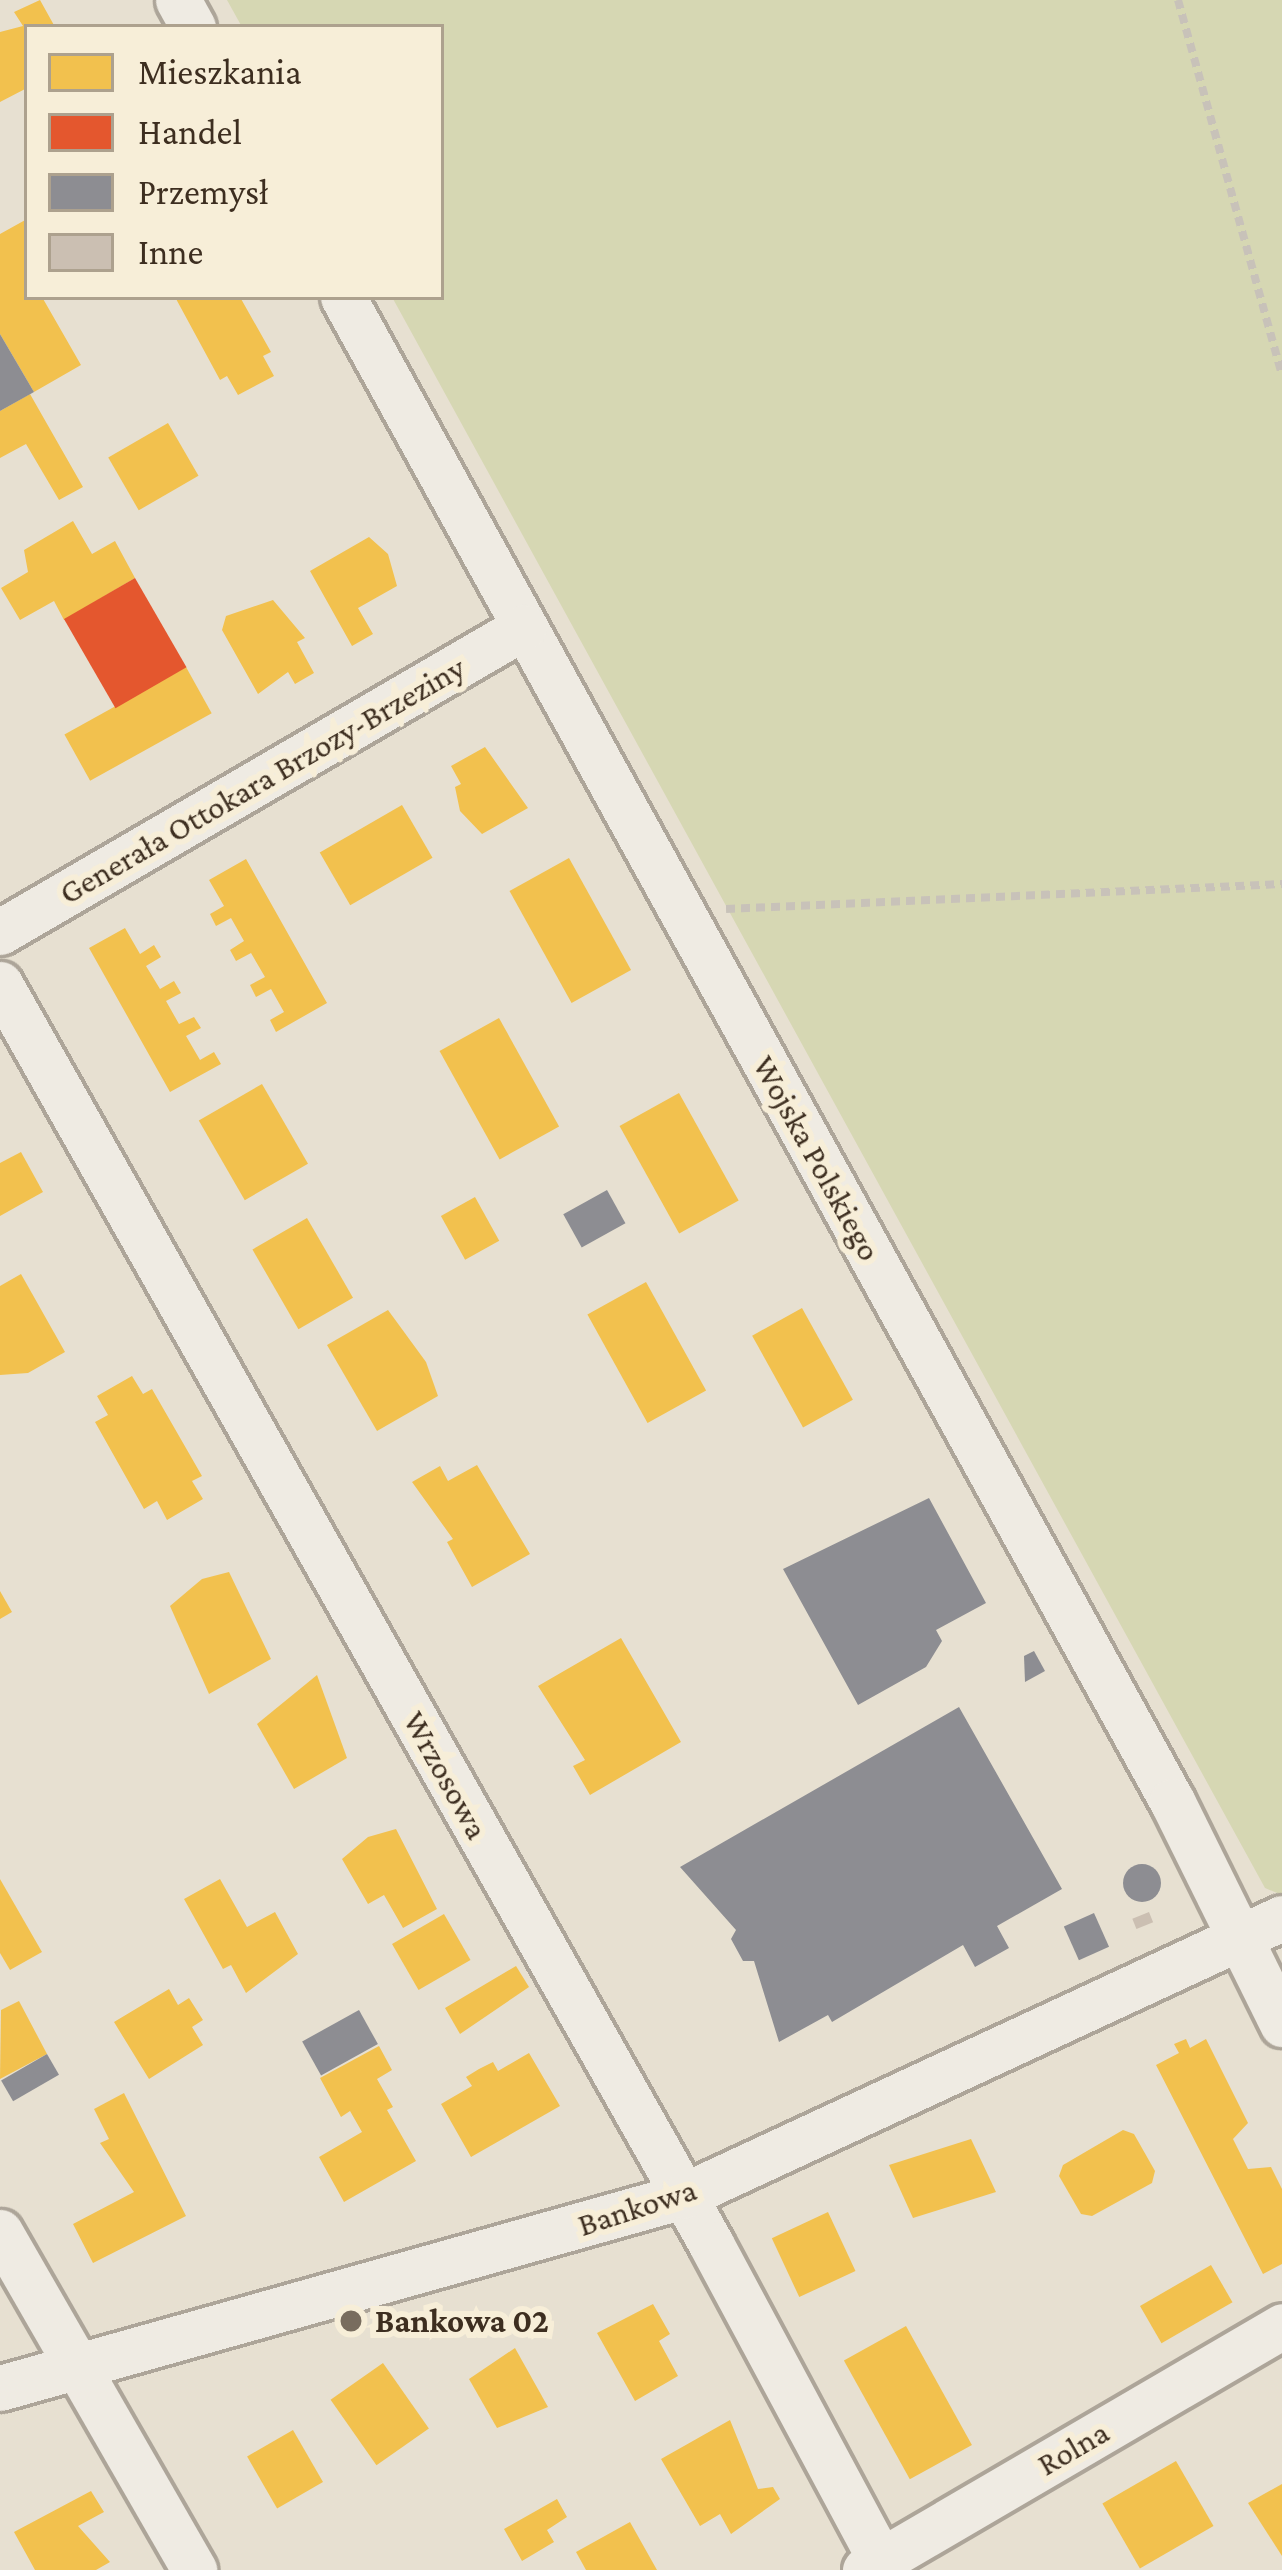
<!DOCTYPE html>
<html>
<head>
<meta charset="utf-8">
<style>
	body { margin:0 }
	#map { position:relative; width:1282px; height:2570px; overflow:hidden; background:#e7e0d1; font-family:"Crimson Pro",serif }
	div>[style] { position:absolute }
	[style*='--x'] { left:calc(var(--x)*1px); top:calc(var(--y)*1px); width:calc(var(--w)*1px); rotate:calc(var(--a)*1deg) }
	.green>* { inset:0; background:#d6d7b3 }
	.homes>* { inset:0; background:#f2c14e; transform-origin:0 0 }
	.shops>* { inset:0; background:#e4572e; transform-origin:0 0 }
	.industry>* { inset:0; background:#8d8d92; transform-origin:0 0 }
	.round { border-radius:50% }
	.building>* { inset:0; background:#cbbfb2; transform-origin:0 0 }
	.path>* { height:8px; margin-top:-4px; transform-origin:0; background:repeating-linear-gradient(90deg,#c8c2b9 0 9px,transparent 0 15px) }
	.roads { filter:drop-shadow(3px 0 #ada599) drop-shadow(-3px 0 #ada599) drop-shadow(0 3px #ada599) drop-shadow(0 -3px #ada599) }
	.minor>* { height:45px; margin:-22.5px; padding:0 22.5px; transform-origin:22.5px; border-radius:22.5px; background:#efebe3 }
	.dots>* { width:33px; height:33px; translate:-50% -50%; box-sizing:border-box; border:6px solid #f7eed8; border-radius:50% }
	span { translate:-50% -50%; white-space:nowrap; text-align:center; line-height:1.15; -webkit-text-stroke:12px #f7eed8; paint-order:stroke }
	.street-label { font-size:33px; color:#3d2e20 }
	.poi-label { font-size:33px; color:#3d2e20; font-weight:700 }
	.left { translate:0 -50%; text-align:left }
	.legend { position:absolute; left:24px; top:24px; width:420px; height:276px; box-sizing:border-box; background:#f7eed8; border:3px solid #ada18e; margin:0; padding:15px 21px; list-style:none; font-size:36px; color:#3d2e20 }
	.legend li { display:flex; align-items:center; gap:24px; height:60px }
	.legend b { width:60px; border:3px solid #ada18e }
</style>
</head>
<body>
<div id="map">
	<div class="green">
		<i style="clip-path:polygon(227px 0,1282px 0,1282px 1895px,1265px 1888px,392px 297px,441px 297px,441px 27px,242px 27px)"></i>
	</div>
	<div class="homes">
		<i style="clip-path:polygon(40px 0,55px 27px,27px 27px,27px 88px,0 102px,0 32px,23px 26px,14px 12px)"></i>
		<i style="clip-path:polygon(27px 219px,27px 297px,42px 297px,81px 365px,34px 392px,0 334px,0 234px)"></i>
		<i style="clip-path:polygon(175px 297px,240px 297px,271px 352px,263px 356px,274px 376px,238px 395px,227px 376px,220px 380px)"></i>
		<i style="clip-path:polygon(30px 394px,83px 487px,59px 500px,26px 444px,0 458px,0 411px)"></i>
		<i style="left:168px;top:423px;width:61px;height:69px;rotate:60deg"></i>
		<i style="clip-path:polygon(73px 521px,92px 554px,115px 541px,135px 578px,64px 620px,54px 601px,20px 620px,1px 588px,28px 572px,24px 550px)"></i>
		<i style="clip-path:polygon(369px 537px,388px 554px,397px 586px,358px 608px,373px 634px,352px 646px,310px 571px)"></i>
		<i style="clip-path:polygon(273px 600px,305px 638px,297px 642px,314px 673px,295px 684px,288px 672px,258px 694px,222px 630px,226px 616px)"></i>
		<i style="left:186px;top:667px;width:53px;height:139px;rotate:61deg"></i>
		<i style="clip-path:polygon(485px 747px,528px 808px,482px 834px,460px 811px,455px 787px,461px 784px,451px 766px)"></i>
		<i style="left:402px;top:805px;width:61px;height:95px;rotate:60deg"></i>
		<i style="left:569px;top:858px;width:128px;height:68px;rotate:61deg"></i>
		<i style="clip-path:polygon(246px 859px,327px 1003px,276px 1032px,270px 1020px,284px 1012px,271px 989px,256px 997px,250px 985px,265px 977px,251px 953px,236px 961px,230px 950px,244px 941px,231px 918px,216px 926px,210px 914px,224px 906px,209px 880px)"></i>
		<i style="clip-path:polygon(125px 928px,140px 954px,154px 945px,161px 957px,146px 966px,160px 989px,174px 981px,181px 993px,166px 1001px,179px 1024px,194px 1017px,201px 1028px,186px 1036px,200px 1060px,214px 1052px,221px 1064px,170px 1092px,89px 948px)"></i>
		<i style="left:499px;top:1018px;width:124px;height:68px;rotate:61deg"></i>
		<i style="left:262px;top:1084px;width:92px;height:73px;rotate:60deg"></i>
		<i style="left:679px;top:1093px;width:123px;height:68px;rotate:61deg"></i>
		<i style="clip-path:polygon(21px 1152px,43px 1192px,0 1216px,0 1163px)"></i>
		<i style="left:475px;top:1197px;width:50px;height:39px;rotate:61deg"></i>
		<i style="left:307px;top:1218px;width:92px;height:63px;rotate:60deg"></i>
		<i style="clip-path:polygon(21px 1274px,65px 1352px,28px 1373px,0 1375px,0 1286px)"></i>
		<i style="left:646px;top:1282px;width:124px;height:67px;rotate:61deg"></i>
		<i style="left:802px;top:1308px;width:105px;height:57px;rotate:61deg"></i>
		<i style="clip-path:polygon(388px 1310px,426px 1362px,438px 1396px,377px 1431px,327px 1345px)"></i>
		<i style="clip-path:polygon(132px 1376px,143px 1394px,152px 1389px,202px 1476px,192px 1481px,203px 1499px,167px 1520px,157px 1501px,144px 1509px,95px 1422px,108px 1415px,97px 1396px)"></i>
		<i style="clip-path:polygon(477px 1465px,530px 1554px,472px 1587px,447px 1542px,453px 1539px,412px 1482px,440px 1466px,448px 1481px)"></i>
		<i style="clip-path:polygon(229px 1572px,271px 1659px,209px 1694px,170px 1606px,202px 1579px)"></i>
		<i style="clip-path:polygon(0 1591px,12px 1612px,0 1619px)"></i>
		<i style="clip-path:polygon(621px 1638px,681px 1742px,590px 1795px,573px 1766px,585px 1760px,538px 1686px)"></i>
		<i style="clip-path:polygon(317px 1675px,347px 1758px,294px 1789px,257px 1724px)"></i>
		<i style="clip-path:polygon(396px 1829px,437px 1909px,403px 1928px,384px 1895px,368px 1904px,342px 1859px,368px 1837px)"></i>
		<i style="clip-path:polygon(0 1879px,42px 1952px,10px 1970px,0 1953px)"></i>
		<i style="clip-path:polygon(220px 1879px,247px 1927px,275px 1912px,298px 1954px,246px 1993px,231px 1965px,223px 1969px,184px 1899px)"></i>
		<i style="left:444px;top:1914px;width:53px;height:60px;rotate:60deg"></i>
		<i style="clip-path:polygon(516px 1966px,529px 1987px,460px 2034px,445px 2008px)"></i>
		<i style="clip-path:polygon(169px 1989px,178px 2005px,189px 1998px,203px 2020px,192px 2027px,203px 2045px,149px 2079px,114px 2022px)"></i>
		<i style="clip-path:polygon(19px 2001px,47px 2054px,0 2079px,1px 2010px)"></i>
		<i style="clip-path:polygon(1186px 2039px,1190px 2048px,1206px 2039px,1248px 2123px,1233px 2139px,1248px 2169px,1271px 2167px,1282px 2189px,1282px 2264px,1263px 2274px,1156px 2065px,1179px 2053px,1174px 2044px)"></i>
		<i style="clip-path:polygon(379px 2046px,392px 2070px,377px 2079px,393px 2107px,387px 2110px,416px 2161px,344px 2202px,319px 2157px,362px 2132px,350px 2111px,341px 2117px,320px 2078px)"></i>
		<i style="clip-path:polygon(529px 2053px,560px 2106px,471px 2157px,441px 2104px,472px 2086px,466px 2077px,479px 2069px,493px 2062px,498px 2071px)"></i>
		<i style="clip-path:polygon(124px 2093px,186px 2216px,93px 2263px,73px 2224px,134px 2192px,100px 2143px,109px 2139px,94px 2109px)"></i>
		<i style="clip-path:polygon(1123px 2130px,1134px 2134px,1155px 2171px,1152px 2183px,1092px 2216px,1081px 2214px,1059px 2176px,1063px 2165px)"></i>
		<i style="clip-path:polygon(971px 2139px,996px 2192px,913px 2218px,889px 2165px)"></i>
		<i style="left:828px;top:2212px;width:65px;height:62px;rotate:65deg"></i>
		<i style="left:1211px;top:2265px;width:43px;height:82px;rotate:60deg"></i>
		<i style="clip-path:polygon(653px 2304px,670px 2334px,659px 2341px,678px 2376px,635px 2401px,597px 2333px)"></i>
		<i style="left:906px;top:2326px;width:136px;height:71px;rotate:61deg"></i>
		<i style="clip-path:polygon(515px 2348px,548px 2407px,497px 2428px,469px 2379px)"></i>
		<i style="left:383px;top:2363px;width:80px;height:64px;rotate:55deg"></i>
		<i style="clip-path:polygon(730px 2420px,758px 2489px,773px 2487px,780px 2499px,731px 2534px,720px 2514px,700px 2526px,661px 2459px)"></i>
		<i style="left:293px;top:2430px;width:60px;height:53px;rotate:60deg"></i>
		<i style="left:1176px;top:2461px;width:75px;height:85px;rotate:60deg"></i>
		<i style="clip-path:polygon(1282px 2484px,1282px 2556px,1248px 2503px)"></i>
		<i style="clip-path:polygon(91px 2491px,104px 2512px,78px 2526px,110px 2562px,96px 2570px,35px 2570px,14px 2532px)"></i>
		<i style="clip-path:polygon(557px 2499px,567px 2517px,547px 2530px,554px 2542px,522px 2561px,504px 2529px)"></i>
		<i style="clip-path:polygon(630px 2522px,657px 2570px,586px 2570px,576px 2552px)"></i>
	</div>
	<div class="shops">
		<i style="left:135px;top:578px;width:103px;height:82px;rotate:60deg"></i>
	</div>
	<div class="industry">
		<i style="clip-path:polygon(0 334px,34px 392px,0 411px)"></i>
		<i style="left:607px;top:1190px;width:38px;height:50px;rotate:61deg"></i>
		<i style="clip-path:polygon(929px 1498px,986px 1603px,936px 1630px,942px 1641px,926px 1667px,858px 1705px,783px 1569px)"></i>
		<i style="clip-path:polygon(1034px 1651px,1045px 1671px,1025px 1682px,1024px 1656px)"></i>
		<i style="clip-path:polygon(959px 1707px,1062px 1889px,997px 1926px,1009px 1948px,975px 1967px,963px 1945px,832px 2022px,828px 2015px,779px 2042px,754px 1961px,743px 1961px,731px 1939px,736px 1930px,680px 1867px)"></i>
		<i class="round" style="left:1123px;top:1864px;width:38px;height:38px"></i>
		<i style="left:1094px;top:1913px;width:37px;height:33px;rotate:66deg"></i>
		<i style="left:359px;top:2010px;width:39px;height:65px;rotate:61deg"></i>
		<i style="left:47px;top:2054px;width:24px;height:53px;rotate:60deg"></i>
	</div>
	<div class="building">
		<i style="left:1149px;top:1912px;width:11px;height:18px;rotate:68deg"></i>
	</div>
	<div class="path">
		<i style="--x:1178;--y:0;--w:388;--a:74.5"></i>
		<i style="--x:726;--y:909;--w:557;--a:-2.57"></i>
	</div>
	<div class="roads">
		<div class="minor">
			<i style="--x:178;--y:0;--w:31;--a:61"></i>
			<i style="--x:343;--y:297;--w:1717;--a:61.14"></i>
			<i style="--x:1172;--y:1801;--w:249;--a:63.7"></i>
			<i style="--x:0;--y:932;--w:606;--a:-30.2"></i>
			<i style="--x:0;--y:984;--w:1447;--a:60.56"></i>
			<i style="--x:711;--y:2244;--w:370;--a:61.8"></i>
			<i style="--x:0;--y:2232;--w:390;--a:60.1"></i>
			<i style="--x:0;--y:2388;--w:709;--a:-15.7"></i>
			<i style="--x:683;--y:2196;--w:660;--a:-24.9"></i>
			<i style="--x:865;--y:2570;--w:483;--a:-30.3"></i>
		</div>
	</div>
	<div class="dots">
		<i style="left:351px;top:2321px;background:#786c5e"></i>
	</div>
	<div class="street-label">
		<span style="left:262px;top:780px;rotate:-30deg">Generała Ottokara Brzozy-Brzeziny</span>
		<span style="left:817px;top:1158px;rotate:61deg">Wojska Polskiego</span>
		<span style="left:446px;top:1775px;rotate:61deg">Wrzosowa</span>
		<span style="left:637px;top:2207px;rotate:-18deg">Bankowa</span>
		<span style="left:1073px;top:2448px;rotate:-30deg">Rolna</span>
	</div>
	<div class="poi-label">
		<span class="left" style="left:375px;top:2321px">Bankowa 02</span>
	</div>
	<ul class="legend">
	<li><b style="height:33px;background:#f2c14e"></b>Mieszkania</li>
	<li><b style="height:33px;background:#e4572e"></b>Handel</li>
	<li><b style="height:33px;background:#8d8d92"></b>Przemysł</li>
	<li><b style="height:33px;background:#cbbfb2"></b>Inne</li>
	</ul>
</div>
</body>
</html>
